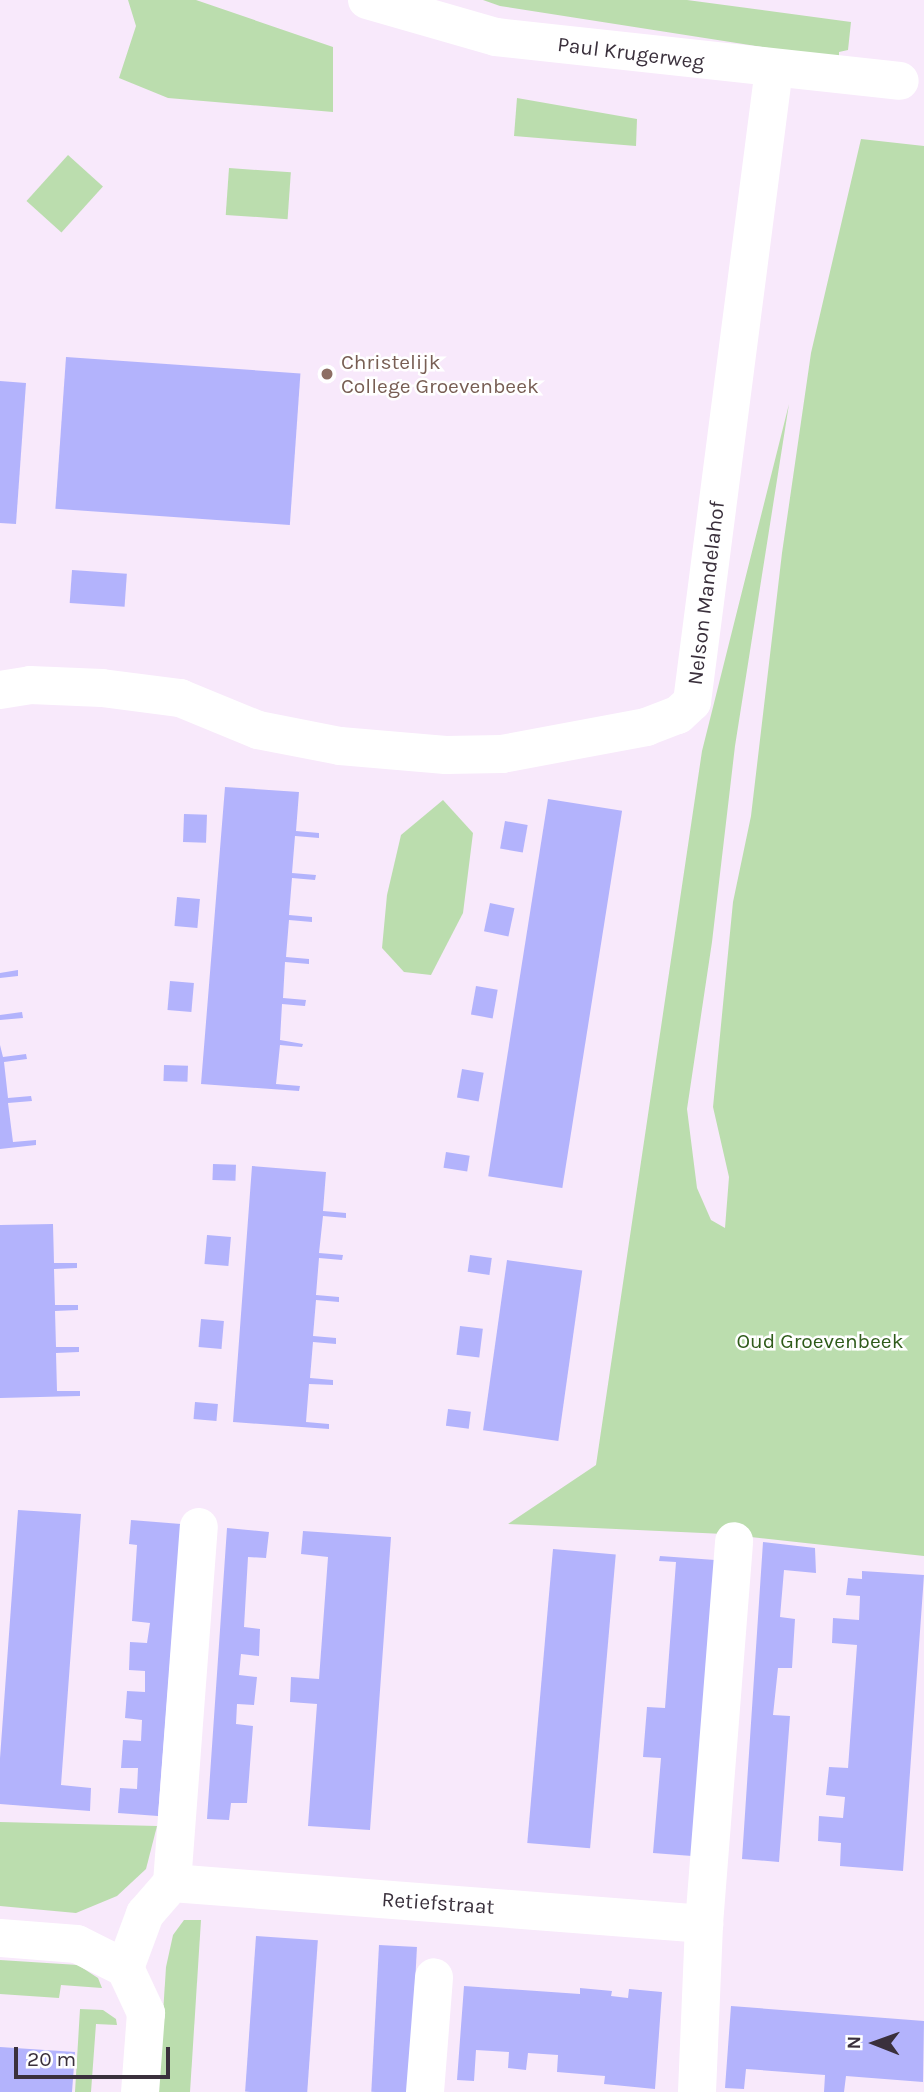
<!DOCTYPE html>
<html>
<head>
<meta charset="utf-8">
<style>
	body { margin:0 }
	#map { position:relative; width:924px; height:2092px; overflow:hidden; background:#f8e9fb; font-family:Karla,sans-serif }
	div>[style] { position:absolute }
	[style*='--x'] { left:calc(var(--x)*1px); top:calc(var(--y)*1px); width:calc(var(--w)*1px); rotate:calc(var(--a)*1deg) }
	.green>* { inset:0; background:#bbddae; transform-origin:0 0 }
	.building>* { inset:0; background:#b3b3fc; transform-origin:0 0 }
	.street>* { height:38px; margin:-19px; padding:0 19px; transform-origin:19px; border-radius:19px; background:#fff }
	.dots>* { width:19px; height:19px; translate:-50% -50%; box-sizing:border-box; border:4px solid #fff; border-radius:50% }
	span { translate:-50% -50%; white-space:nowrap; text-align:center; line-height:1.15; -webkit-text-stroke:5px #fff; paint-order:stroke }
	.street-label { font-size:21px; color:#3a303c }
	.education-label { font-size:21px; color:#785e54 }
	.left { translate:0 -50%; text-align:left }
	.park-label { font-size:21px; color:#2e5b1a }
	.north { position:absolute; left:840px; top:2008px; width:70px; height:70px; -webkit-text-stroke:5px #fff; paint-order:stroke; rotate:271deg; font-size:19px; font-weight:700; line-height:28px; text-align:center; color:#3a303c }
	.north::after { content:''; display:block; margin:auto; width:24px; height:32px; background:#3a303c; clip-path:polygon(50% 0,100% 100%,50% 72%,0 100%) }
	.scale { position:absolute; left:14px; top:2047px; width:156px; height:32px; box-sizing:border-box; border:4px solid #3a303c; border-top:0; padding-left:9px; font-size:21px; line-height:24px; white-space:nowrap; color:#3a303c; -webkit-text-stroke:5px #fff; paint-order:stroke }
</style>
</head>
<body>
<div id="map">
	<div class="green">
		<i style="clip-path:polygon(128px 0,196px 0,333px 47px,333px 112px,168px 98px,119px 78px,136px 26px)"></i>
		<i style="clip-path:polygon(483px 0,687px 0,851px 22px,848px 50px,839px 52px,839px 59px,500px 6px)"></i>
		<i style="clip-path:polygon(517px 98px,637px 119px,636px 146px,514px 136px)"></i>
		<i style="clip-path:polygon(861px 139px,924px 146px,924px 1556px,724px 1534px,508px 1524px,596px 1465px,702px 751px,789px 404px,735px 746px,712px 942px,687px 1109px,697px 1188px,711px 1220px,725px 1228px,729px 1177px,713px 1107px,733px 902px,751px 816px,782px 553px,811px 353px)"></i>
		<i style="left:68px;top:155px;width:47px;height:62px;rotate:42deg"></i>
		<i style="left:229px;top:168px;width:62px;height:47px;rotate:4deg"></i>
		<i style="clip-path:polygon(443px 800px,473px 833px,463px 913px,431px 975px,404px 972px,382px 948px,387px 895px,401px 835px)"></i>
		<i style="clip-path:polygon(0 1822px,157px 1826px,146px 1869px,117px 1896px,76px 1913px,0 1906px)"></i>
		<i style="clip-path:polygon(184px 1920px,201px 1920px,190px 2092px,158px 2092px,166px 1967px,173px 1935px)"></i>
		<i style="clip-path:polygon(0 1960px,78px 1965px,98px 1978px,102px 1988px,61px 1985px,59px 1998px,0 1994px)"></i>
		<i style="clip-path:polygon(80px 2009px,103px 2010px,116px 2019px,117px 2025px,96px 2024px,91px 2092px,75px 2092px)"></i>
	</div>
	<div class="building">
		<i style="left:66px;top:357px;width:235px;height:152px;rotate:4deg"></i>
		<i style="clip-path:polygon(0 381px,26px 383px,16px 524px,0 523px)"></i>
		<i style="left:72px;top:570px;width:55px;height:33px;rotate:4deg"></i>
		<i style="clip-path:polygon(225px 787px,299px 792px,296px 831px,319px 833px,319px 838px,295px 836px,292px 873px,316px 875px,315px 880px,292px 878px,289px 915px,312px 917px,312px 922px,289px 920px,286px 957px,309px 959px,309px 964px,285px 962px,283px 998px,306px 1000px,305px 1006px,282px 1004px,280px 1040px,303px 1044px,302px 1047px,280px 1045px,276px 1084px,300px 1086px,299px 1091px,201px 1084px)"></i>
		<i style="left:548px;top:799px;width:75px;height:382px;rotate:9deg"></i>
		<i style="left:184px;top:814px;width:23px;height:28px;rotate:2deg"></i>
		<i style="left:505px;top:821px;width:23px;height:28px;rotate:10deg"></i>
		<i style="left:177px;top:897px;width:23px;height:29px;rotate:5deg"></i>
		<i style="left:490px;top:903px;width:25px;height:29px;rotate:12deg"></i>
		<i style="clip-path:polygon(18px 970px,18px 976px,0 978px,0 973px)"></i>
		<i style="left:170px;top:981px;width:24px;height:29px;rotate:5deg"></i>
		<i style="left:476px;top:986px;width:22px;height:29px;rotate:10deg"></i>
		<i style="clip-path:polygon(22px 1012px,23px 1018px,0 1020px,0 1015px)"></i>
		<i style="clip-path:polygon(0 1045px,3px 1057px,26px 1054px,27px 1059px,4px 1062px,8px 1098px,31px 1096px,32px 1101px,8px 1103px,13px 1142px,36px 1140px,36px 1145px,0 1149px)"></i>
		<i style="left:164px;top:1065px;width:24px;height:16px;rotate:2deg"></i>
		<i style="left:462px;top:1069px;width:22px;height:29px;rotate:10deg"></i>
		<i style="left:446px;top:1152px;width:24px;height:16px;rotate:9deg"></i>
		<i style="left:213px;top:1164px;width:23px;height:16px;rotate:2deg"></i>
		<i style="clip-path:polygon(252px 1166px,326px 1172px,323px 1211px,346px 1213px,346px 1218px,323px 1216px,319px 1253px,343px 1255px,342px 1260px,319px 1258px,316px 1295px,339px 1297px,339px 1302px,316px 1300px,313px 1336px,336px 1338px,336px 1344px,313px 1342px,310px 1378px,333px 1380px,333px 1385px,309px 1384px,306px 1422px,329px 1424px,329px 1429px,233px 1422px)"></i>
		<i style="clip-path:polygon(53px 1224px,54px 1263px,77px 1263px,77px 1268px,54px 1269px,55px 1305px,78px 1305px,78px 1310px,55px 1311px,56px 1347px,79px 1347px,79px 1352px,56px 1353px,57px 1391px,80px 1391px,80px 1396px,0 1398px,0 1225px)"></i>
		<i style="left:207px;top:1235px;width:24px;height:29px;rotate:5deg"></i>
		<i style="left:470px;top:1255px;width:22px;height:17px;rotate:8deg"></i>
		<i style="left:507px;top:1260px;width:76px;height:172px;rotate:8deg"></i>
		<i style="left:201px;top:1319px;width:23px;height:28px;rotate:5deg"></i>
		<i style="left:460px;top:1326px;width:23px;height:29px;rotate:7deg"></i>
		<i style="left:195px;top:1402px;width:23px;height:17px;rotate:5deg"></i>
		<i style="left:448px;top:1409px;width:23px;height:17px;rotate:7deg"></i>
		<i style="clip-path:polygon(18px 1510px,81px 1514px,61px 1785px,91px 1788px,90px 1811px,0 1804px,0 1758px)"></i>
		<i style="clip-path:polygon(131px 1520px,181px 1524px,158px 1816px,118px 1813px,120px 1788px,137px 1789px,138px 1768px,121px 1768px,123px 1740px,141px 1741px,142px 1720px,125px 1718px,127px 1691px,145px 1692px,145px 1671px,129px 1670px,130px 1642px,147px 1643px,150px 1623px,132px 1621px,137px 1545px,129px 1544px)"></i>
		<i style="clip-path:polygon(227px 1528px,269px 1532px,266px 1558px,248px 1557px,244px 1627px,260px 1629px,259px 1656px,241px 1654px,239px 1675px,257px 1677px,254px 1705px,237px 1704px,236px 1724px,253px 1726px,247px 1803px,231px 1803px,229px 1820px,207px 1819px)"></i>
		<i style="clip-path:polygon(303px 1531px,391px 1537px,370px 1830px,308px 1826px,317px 1704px,290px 1702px,291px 1677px,319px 1679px,328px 1557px,301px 1554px)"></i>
		<i style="clip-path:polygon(763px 1542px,815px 1548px,816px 1573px,784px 1570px,780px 1617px,795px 1619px,792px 1668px,778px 1668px,773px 1715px,790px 1716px,779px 1862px,742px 1859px)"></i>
		<i style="left:553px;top:1549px;width:63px;height:295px;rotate:5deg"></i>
		<i style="clip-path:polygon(660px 1556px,715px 1560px,692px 1856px,653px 1853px,661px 1758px,643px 1757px,647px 1707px,665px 1708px,676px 1562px,659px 1561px)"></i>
		<i style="clip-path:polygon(862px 1571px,924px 1575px,903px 1871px,840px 1866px,841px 1843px,818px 1841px,819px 1816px,843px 1818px,845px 1797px,826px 1795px,829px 1767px,848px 1768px,857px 1645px,832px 1643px,833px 1618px,859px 1620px,860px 1596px,846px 1595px,848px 1578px,862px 1579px)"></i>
		<i style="left:256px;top:1936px;width:62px;height:156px;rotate:4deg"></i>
		<i style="left:379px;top:1945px;width:38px;height:147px;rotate:3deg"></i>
		<i style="clip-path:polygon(464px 1986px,580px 1994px,580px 1988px,612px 1991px,611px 1996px,628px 1998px,629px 1989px,662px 1992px,655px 2089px,604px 2084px,605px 2076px,557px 2072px,558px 2055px,528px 2053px,526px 2070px,508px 2068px,509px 2052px,476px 2050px,474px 2081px,457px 2080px)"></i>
		<i style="clip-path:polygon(731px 2006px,924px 2021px,923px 2082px,846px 2076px,844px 2092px,824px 2092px,825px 2075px,746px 2069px,744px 2089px,725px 2088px)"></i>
		<i style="clip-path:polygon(0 2047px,75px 2052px,72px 2092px,0 2092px)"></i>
	</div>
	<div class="street">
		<i style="--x:367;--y:0;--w:134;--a:16"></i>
		<i style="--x:496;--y:37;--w:406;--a:6.2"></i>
		<i style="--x:0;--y:690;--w:30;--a:-9"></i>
		<i style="--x:30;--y:685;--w:72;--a:2.4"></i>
		<i style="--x:102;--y:688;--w:79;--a:7.3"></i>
		<i style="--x:180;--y:698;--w:84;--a:22.3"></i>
		<i style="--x:258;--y:730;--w:84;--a:11"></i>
		<i style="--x:340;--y:746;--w:106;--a:4.9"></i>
		<i style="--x:446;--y:755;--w:56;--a:-1"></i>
		<i style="--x:502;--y:754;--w:147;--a:-10.6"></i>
		<i style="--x:646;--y:727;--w:34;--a:-21"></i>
		<i style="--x:678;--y:715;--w:19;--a:-43"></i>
		<i style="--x:692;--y:702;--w:638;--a:-82.62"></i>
		<i style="--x:172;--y:1883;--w:534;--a:4.41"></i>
		<i style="--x:0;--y:1938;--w:77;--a:4.5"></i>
		<i style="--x:77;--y:1944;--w:54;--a:26.6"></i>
		<i style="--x:125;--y:1968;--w:50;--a:65"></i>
		<i style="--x:146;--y:2013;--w:79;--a:94.3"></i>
		<i style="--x:125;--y:1968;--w:58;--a:-69.7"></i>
		<i style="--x:145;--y:1914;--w:41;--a:-48.9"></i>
		<i style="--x:172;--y:1883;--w:357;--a:-85.7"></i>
		<i style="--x:425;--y:2092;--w:115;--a:-85.5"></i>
		<i style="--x:697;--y:2092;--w:168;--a:-87.6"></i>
		<i style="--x:704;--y:1924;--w:384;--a:-85.5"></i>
	</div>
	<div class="dots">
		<i style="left:327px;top:374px;background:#8d6e63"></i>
	</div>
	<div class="street-label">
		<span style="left:631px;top:53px;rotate:7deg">Paul Krugerweg</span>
		<span style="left:706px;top:593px;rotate:-83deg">Nelson Mandelahof</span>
		<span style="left:438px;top:1903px;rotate:4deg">Retiefstraat</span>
	</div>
	<div class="education-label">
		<span class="left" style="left:341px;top:374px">Christelijk<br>College Groevenbeek</span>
	</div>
	<div class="park-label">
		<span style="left:820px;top:1341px">Oud Groevenbeek</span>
	</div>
	<div class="north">N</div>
	<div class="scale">20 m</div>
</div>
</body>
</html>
